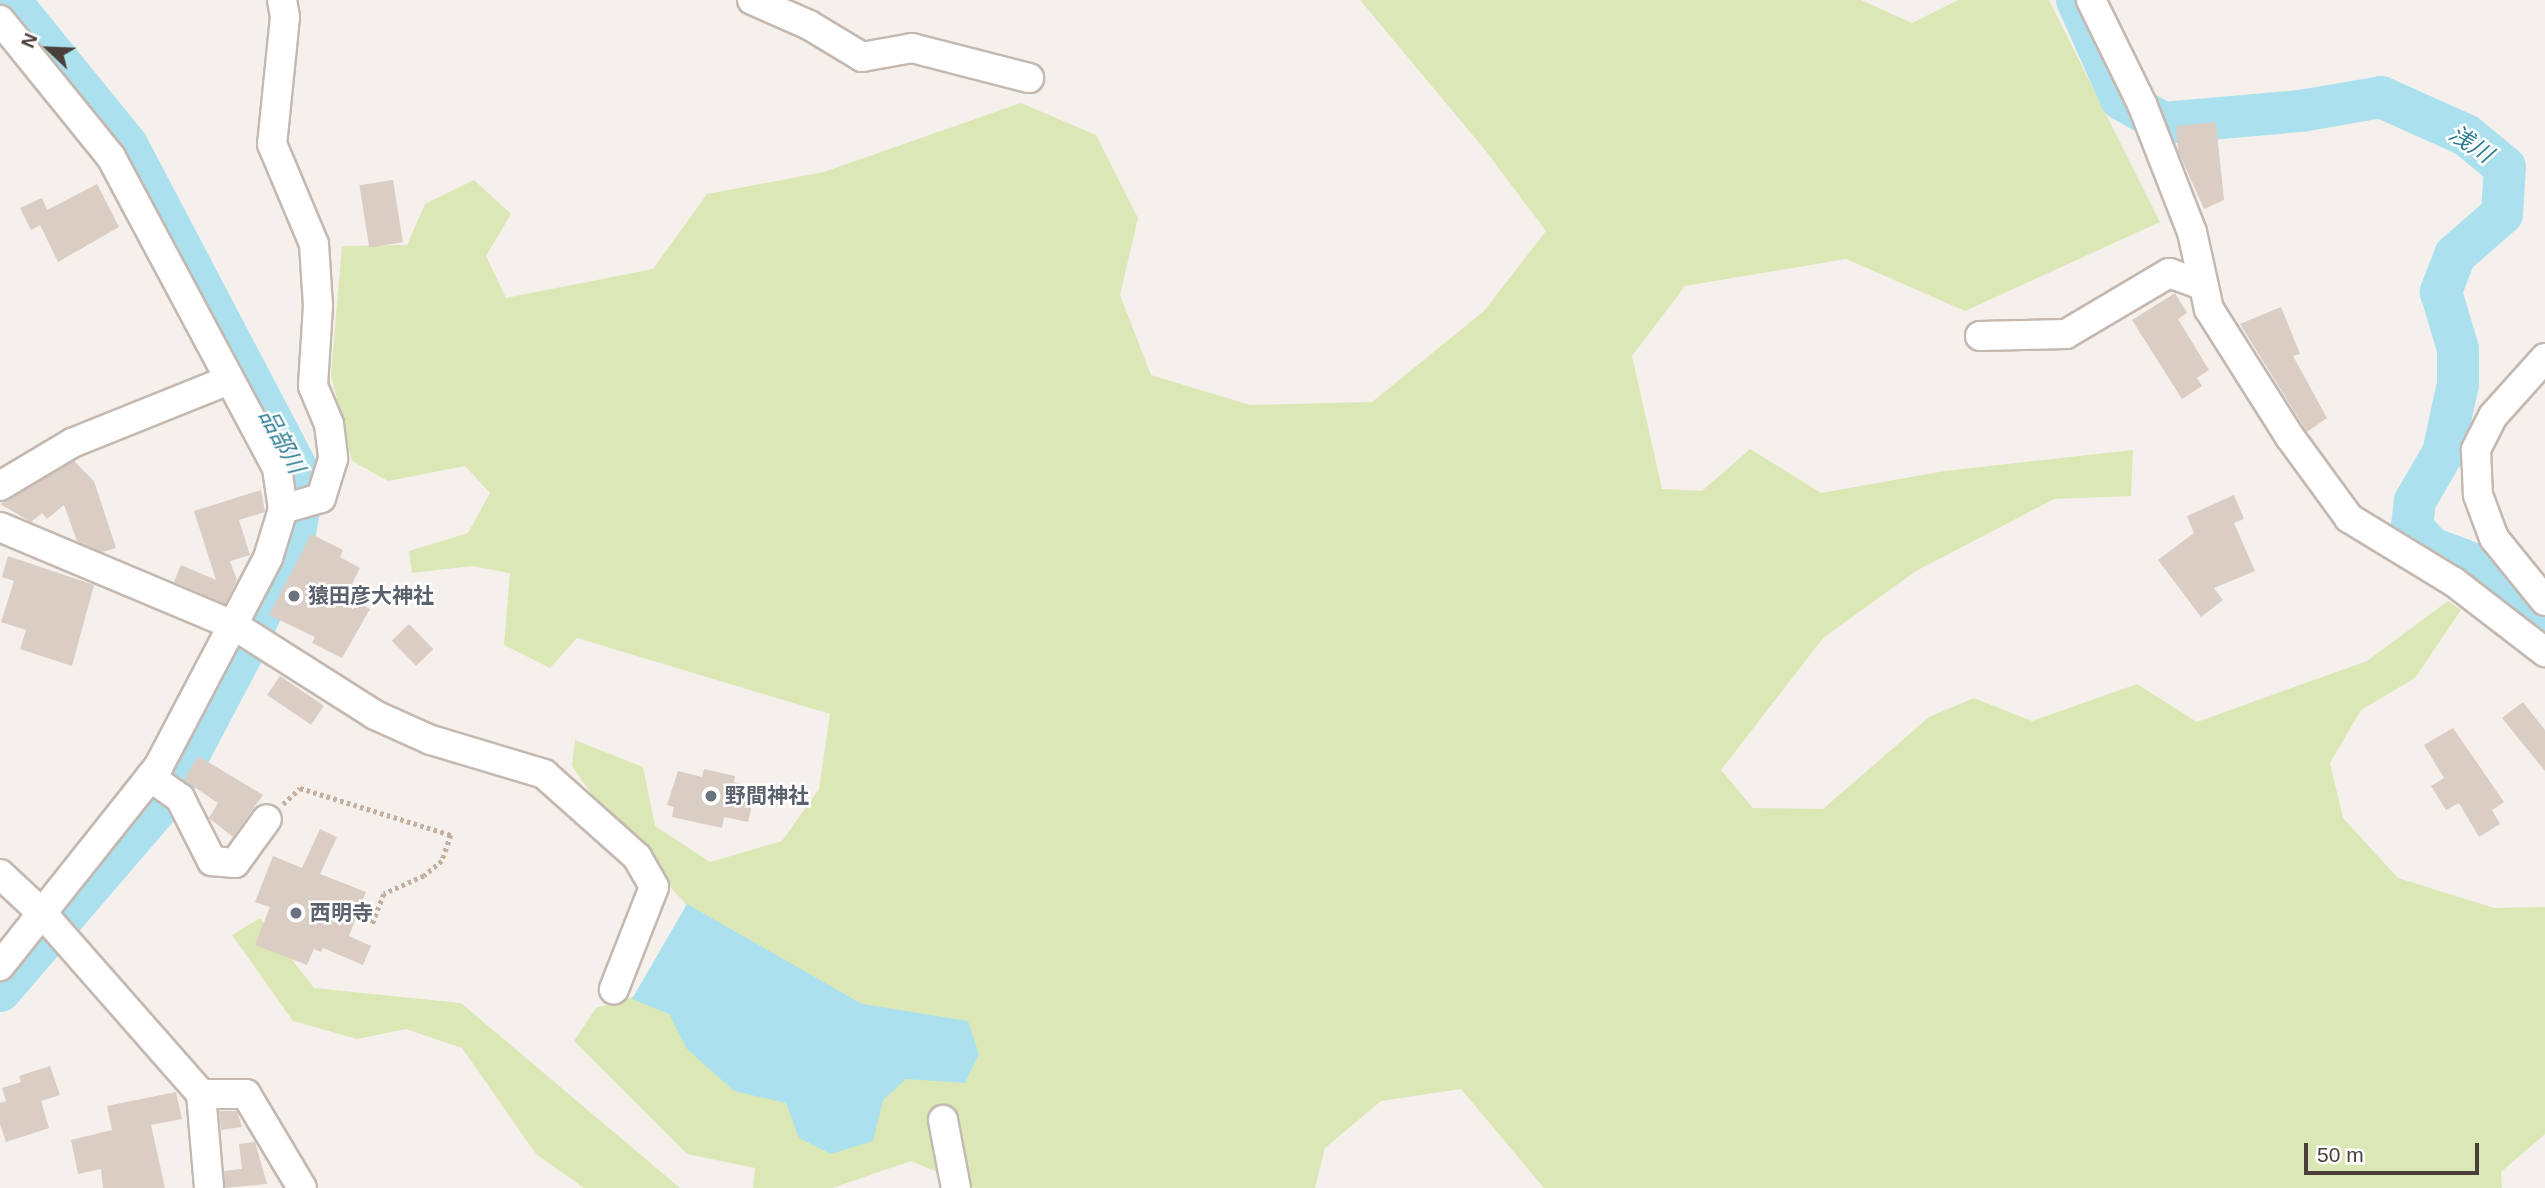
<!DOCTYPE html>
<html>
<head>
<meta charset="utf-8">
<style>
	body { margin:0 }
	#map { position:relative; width:2545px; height:1188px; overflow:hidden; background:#f5f0ec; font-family:Arial,"Noto Sans JP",sans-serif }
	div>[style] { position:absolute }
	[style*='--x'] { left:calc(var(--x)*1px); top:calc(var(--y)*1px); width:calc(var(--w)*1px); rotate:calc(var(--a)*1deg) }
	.green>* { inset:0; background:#dbe8b6 }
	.water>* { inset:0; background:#abe1ef }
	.river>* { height:42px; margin:-21px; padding:0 21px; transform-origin:21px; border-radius:21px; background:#abe1ef }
	.building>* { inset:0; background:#dacdc4; transform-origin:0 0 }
	.path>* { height:4.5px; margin-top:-2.25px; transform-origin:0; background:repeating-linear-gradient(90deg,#c2afa0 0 3.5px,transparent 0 7px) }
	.roads { filter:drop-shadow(2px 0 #c4b9b1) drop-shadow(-2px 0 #c4b9b1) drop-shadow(0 2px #c4b9b1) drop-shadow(0 -2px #c4b9b1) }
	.minor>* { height:28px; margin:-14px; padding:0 14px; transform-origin:14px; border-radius:14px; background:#fff }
	.dots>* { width:19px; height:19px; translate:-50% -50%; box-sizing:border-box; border:4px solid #fff; border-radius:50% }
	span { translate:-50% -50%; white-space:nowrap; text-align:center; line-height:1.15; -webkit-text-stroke:5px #fff; paint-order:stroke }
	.worship-label { font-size:21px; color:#5b616d; font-weight:700 }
	.left { translate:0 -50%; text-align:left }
	.water-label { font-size:23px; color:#2d7d93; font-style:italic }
	.north { position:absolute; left:14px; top:14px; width:70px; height:70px; -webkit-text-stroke:5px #fff; paint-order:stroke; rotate:293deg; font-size:19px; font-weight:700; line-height:28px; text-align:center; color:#4a4039 }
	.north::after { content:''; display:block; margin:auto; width:24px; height:32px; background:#4a4039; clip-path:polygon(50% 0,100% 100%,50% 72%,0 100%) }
	.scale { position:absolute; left:2304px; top:1143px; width:175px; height:32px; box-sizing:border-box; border:4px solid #4a4039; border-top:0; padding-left:9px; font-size:21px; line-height:24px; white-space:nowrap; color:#4a4039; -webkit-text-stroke:5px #fff; paint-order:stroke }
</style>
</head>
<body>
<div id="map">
	<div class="green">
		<i style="clip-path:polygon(1360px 0,1861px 0,1912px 23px,1958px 0,2049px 0,2160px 222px,1965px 311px,1846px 259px,1685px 286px,1632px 356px,1662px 489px,1702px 491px,1750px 449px,1821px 493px,1945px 471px,2133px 450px,2131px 496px,2054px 499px,1916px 571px,1823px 638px,1721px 770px,1753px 808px,1823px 809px,1929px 717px,1974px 698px,2032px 721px,2137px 684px,2197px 722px,2367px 661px,2448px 601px,2461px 610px,2415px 678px,2361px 710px,2330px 763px,2343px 818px,2398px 878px,2494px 908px,2545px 907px,2545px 1134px,2501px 1172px,2502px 1188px,1544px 1188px,1461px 1089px,1381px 1101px,1325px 1148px,1315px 1188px,975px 1188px,911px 1161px,832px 1188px,753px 1188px,755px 1168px,687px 1154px,574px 1041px,596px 1008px,662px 988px,729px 952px,609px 819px,572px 766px,575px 740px,643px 767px,655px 826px,710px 862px,782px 841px,819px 789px,830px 714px,577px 638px,550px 668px,504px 645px,510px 573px,472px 566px,412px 573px,409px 551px,468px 533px,490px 493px,465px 466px,388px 481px,352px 461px,331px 375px,342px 246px,407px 245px,425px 204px,474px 180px,511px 214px,486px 256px,506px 298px,653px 269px,707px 194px,824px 172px,1021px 103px,1096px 135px,1138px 218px,1120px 295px,1151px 375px,1250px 405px,1372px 402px,1484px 311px,1546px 231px,1485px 150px)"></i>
		<i style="clip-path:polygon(260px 918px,314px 988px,461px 1003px,680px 1188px,584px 1188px,536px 1154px,462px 1048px,406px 1029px,357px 1039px,293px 1021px,232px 935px)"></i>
	</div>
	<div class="water">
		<i style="clip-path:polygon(687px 904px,862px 1004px,968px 1021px,979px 1054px,965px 1083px,906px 1079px,883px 1100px,873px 1141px,831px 1154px,799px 1138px,786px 1103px,734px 1091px,687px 1049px,669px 1014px,632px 999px)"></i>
	</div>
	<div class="river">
		<i style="--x:2077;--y:0;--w:108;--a:66"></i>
		<i style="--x:2121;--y:99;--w:48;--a:29.7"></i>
		<i style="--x:2163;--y:123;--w:139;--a:-5"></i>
		<i style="--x:2301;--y:111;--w:81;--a:-9.9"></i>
		<i style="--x:2381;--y:97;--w:93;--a:24.1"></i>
		<i style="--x:2466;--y:135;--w:50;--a:39.4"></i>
		<i style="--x:2505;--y:167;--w:47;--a:93.7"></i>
		<i style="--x:2502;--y:214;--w:62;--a:138.9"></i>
		<i style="--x:2455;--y:255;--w:40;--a:111"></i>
		<i style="--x:2441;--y:292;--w:59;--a:73.4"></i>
		<i style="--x:2458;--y:349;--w:35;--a:90"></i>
		<i style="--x:2458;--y:384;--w:71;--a:102.3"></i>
		<i style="--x:2443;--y:453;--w:56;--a:120.3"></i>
		<i style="--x:2415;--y:501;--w:26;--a:97"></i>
		<i style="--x:2412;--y:527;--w:28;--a:48"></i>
		<i style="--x:2431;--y:548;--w:66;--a:20.4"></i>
		<i style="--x:2493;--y:571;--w:73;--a:44.4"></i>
		<i style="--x:0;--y:991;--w:255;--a:-49.3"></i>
		<i style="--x:166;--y:798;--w:167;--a:-62.2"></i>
		<i style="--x:244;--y:650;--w:123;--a:-65.9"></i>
		<i style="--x:294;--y:538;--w:57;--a:-79.9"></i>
		<i style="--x:304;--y:482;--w:381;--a:-117.7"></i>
		<i style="--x:127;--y:145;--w:187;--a:-129.1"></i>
	</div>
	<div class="building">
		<i style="clip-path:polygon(2216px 122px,2224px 200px,2204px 209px,2178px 151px,2176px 126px)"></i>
		<i style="left:393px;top:180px;width:63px;height:34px;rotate:81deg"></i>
		<i style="clip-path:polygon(97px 184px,119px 227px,58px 262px,40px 225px,31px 230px,20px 208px,42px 198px,47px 210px)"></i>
		<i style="clip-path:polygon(2175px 293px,2187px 313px,2178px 319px,2209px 370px,2197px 378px,2202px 386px,2182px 399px,2132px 320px)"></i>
		<i style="clip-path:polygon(2281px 307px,2300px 354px,2293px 356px,2327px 418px,2307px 432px,2240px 324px)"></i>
		<i style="clip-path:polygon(74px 461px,94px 481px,116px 548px,102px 552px,77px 541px,64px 505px,47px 519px,42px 513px,31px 522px,0 504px)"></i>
		<i style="clip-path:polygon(261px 490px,265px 512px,239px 520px,250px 555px,230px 561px,237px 580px,225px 604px,174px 582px,181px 565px,216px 580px,194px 511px)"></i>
		<i style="clip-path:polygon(2234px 495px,2244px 519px,2234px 523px,2255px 571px,2214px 588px,2223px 600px,2201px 617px,2158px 560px,2194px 533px,2187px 516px)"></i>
		<i style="clip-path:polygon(311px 534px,343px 550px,340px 557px,360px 568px,352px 584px,360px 588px,354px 601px,370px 609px,342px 658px,312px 643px,315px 637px,269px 615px)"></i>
		<i style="clip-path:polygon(8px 556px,94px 585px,72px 666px,20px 649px,26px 630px,1px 622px,14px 581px,2px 577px)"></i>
		<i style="left:409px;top:624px;width:35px;height:24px;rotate:46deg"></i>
		<i style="left:280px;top:676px;width:53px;height:23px;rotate:34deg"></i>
		<i style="clip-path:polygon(2523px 702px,2545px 730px,2545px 771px,2502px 718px)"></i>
		<i style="clip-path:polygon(2453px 728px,2504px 802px,2492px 810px,2500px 824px,2479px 837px,2459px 803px,2446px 810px,2431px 786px,2444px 778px,2424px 745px)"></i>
		<i style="clip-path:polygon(198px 756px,263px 795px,233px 837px,209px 818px,218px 803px,184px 780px)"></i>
		<i style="clip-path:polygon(704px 769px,735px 776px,734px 782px,756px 787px,748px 822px,724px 817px,722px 828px,672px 817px,674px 807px,667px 805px,678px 771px,702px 777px)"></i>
		<i style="clip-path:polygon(320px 829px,337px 837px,320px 874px,366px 892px,349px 936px,371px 946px,363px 965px,323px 948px,321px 952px,314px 949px,307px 965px,255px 945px,270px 907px,255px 902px,273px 856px,302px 868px)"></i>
		<i style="clip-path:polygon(50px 1066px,60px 1095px,41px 1101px,49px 1128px,6px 1142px,0 1124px,0 1103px,6px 1101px,2px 1088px,21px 1082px,19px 1076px)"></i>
		<i style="clip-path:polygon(176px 1092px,182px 1119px,151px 1125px,165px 1188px,103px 1188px,101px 1169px,78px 1174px,71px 1140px,112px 1130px,107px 1106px)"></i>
		<i style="clip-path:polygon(219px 1111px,237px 1111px,242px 1127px,221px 1130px)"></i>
		<i style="clip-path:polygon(255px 1142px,267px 1184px,225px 1188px,224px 1171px,242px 1169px,239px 1144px)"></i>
	</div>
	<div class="path">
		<i style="--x:283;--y:804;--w:23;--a:-43"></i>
		<i style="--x:300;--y:788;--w:158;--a:17.3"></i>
		<i style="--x:451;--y:835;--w:28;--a:109"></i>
		<i style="--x:442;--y:861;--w:23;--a:140"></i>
		<i style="--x:424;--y:876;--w:44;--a:155.8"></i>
		<i style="--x:384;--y:894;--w:34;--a:111"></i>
	</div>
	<div class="roads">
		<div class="minor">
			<i style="--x:282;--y:0;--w:17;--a:80"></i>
			<i style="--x:285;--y:17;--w:128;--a:95.8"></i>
			<i style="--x:272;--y:144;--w:108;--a:67.2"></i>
			<i style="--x:314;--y:244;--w:62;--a:86.3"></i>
			<i style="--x:318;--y:306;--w:80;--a:93.6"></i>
			<i style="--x:313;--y:386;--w:41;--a:67.2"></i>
			<i style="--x:329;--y:424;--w:35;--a:83"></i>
			<i style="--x:333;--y:459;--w:41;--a:107.1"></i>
			<i style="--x:321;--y:498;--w:40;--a:164"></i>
			<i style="--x:752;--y:0;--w:62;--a:23.7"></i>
			<i style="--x:809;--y:25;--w:62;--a:31.1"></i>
			<i style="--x:862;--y:57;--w:51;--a:-10.2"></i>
			<i style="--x:912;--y:48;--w:121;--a:14.4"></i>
			<i style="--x:2091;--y:0;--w:116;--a:63.9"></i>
			<i style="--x:2142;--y:104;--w:137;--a:68.7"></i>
			<i style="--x:2192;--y:232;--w:79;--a:77.6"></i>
			<i style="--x:2209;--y:309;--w:151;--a:57.7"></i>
			<i style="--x:2290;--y:437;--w:100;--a:53.9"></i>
			<i style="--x:2349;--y:518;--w:123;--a:31.4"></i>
			<i style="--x:2454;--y:582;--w:115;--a:37.6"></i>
			<i style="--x:0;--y:20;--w:176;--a:51"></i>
			<i style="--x:111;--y:157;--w:353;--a:61.9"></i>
			<i style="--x:277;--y:468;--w:41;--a:81.7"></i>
			<i style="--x:283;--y:509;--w:51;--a:107"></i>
			<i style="--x:268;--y:558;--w:235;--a:117.7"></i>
			<i style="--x:159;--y:766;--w:256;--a:128.5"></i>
			<i style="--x:1980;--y:336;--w:86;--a:-1.3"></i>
			<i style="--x:2066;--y:334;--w:120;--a:-30.6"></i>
			<i style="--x:2169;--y:273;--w:37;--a:20"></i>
			<i style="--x:2545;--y:358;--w:78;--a:131.9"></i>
			<i style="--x:2493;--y:416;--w:38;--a:117"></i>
			<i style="--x:2476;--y:450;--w:45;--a:87.5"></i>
			<i style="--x:2478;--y:495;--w:46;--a:69.6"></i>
			<i style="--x:2494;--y:538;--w:81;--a:51"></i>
			<i style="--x:0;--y:486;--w:84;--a:-30.8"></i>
			<i style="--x:72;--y:443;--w:169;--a:-21.9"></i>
			<i style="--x:0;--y:527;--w:255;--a:22.8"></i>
			<i style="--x:235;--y:626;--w:166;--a:32.4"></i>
			<i style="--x:375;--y:715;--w:61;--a:24.1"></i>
			<i style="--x:431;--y:740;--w:118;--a:16.7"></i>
			<i style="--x:544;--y:774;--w:125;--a:41.7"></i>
			<i style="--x:637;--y:857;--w:34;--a:60"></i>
			<i style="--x:654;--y:887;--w:110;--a:111.4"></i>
			<i style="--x:150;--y:777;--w:37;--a:35"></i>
			<i style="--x:180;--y:798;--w:71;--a:63.1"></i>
			<i style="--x:212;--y:861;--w:23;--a:5"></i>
			<i style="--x:235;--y:863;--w:54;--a:-54"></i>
			<i style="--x:0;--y:874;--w:59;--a:42.9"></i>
			<i style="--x:43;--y:914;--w:240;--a:48.7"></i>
			<i style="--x:201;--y:1094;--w:94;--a:85.1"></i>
			<i style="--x:201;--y:1094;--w:45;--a:0"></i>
			<i style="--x:246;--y:1094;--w:109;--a:59.2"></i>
			<i style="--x:943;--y:1120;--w:69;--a:79.2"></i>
		</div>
	</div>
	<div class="dots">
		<i style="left:294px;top:596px;background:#6b7280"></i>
		<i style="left:711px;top:796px;background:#6b7280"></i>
		<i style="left:296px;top:913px;background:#6b7280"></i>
	</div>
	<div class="worship-label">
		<span class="left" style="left:308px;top:596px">猿田彦大神社</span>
		<span class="left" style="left:725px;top:796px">野間神社</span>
		<span class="left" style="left:310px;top:913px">西明寺</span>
	</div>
	<div class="water-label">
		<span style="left:2471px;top:144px;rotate:34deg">浅川</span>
		<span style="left:282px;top:441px;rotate:62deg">品部川</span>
	</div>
	<div class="north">N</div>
	<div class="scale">50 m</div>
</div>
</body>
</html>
